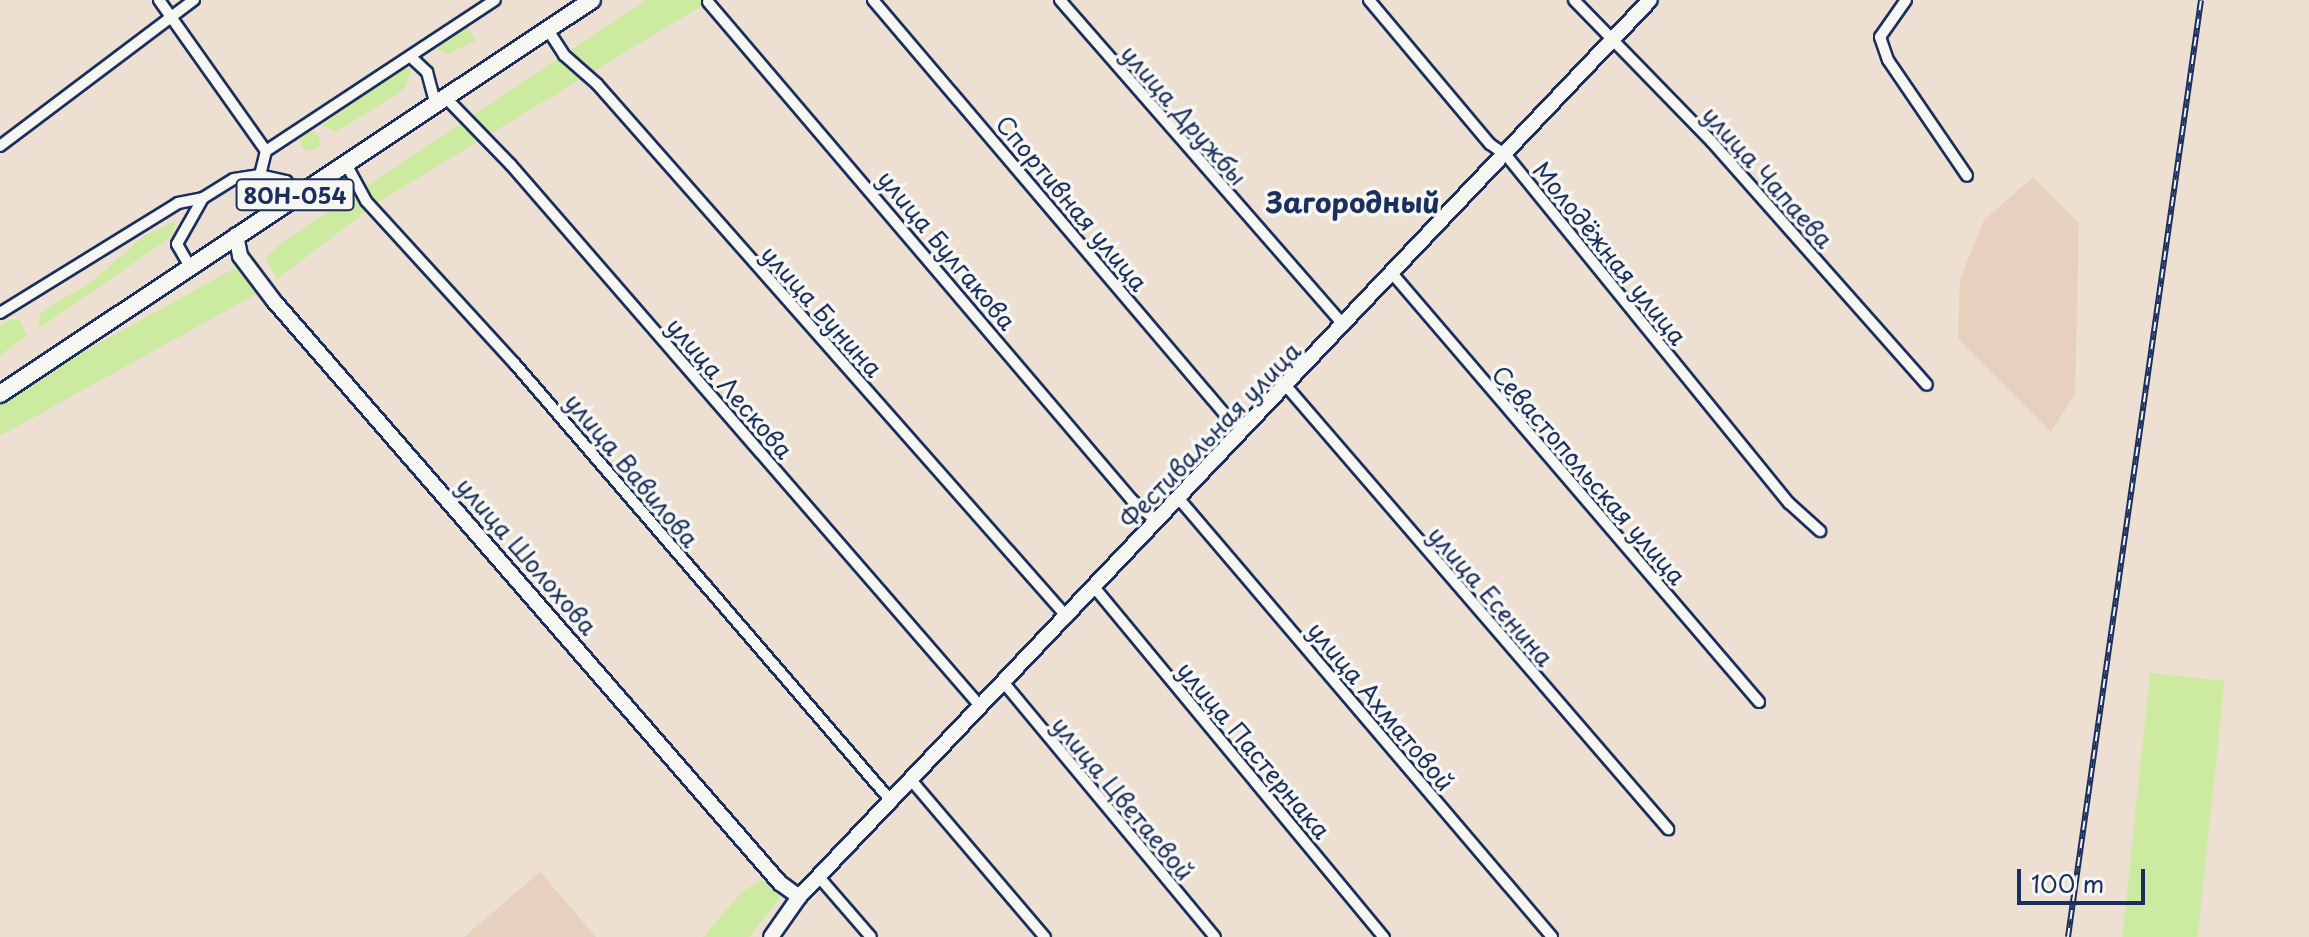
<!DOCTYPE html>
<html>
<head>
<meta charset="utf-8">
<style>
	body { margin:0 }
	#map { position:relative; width:2309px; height:937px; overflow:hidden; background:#ede0d3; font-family:"Playpen Sans",sans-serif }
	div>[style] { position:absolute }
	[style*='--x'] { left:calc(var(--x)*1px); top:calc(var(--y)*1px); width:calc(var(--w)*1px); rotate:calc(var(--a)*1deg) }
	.built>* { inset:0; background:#e7d0bd }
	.green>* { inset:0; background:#cdeaa1; transform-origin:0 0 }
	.round { border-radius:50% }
	.roads { filter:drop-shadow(2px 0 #1b2f5e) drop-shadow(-2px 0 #1b2f5e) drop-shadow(0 2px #1b2f5e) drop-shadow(0 -2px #1b2f5e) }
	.street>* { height:10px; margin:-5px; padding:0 5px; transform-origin:5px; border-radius:5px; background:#f6f6f2 }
	.secondary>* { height:14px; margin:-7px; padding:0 7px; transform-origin:7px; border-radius:7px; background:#f6f6f2 }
	.primary>* { height:16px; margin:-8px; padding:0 8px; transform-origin:8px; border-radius:8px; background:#f6f6f2 }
	.rail>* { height:6px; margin-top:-3px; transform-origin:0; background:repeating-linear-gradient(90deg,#f6f6f2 0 9px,#1b2f5e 0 18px); box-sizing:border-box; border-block:2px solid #1b2f5e }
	span { translate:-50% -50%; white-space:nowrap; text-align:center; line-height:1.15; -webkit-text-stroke:7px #f6f6f2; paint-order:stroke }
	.shield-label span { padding:2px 6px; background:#f6f6f2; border:2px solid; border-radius:6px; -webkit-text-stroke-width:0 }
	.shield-label { font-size:22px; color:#1b2f5e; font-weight:700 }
	.street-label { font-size:24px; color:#1b2f5e }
	.quarter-label { font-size:28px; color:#1b2f5e; font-weight:700 }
	.scale { position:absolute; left:2017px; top:869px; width:128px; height:36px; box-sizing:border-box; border:4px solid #1b2f5e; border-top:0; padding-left:10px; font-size:24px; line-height:28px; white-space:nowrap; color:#1b2f5e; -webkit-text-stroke:6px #f6f6f2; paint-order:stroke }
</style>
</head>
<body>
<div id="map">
	<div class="built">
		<i style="clip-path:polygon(2033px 177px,2079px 223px,2075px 394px,2051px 432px,1958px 339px,1960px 279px,1984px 220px)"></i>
		<i style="clip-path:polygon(540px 872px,596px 937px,464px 937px)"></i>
	</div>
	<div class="green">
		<i style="clip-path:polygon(646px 0,711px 0,380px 201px,277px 279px,265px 258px,283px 242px)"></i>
		<i style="clip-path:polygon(467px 26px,476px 41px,447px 54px,436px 49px)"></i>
		<i style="clip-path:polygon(412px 68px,405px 88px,373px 109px,336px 132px,322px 125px,402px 69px)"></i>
		<i class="round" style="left:300px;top:131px;width:20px;height:20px"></i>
		<i style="clip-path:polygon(175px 221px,174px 235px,38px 329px,41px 312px,91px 282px,144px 236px)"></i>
		<i style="left:255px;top:257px;width:33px;height:310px;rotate:61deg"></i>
		<i style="clip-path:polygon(10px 319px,20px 320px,27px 336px,0 355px,0 326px)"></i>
		<i style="left:2150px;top:673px;width:75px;height:266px;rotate:6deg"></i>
		<i style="clip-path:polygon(762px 879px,781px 897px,749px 937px,703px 937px,742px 892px)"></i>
	</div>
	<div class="roads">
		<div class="street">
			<i style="--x:159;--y:0;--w:185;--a:54.7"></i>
			<i style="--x:873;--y:0;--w:550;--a:49.65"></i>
			<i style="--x:1229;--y:419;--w:17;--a:31"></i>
			<i style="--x:1060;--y:0;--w:432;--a:48.9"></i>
			<i style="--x:1369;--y:0;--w:188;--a:50"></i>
			<i style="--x:1490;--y:144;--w:19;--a:35"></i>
			<i style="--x:1506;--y:155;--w:449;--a:50.9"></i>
			<i style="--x:1789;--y:503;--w:42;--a:42.1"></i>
			<i style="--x:1574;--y:0;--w:198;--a:45.8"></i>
			<i style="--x:1712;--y:142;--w:324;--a:48.5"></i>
			<i style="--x:1906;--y:0;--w:45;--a:125.1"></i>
			<i style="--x:1880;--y:37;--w:24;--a:71"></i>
			<i style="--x:1888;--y:60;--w:140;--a:55.7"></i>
			<i style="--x:708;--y:2;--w:654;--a:49.59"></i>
			<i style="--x:1132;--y:500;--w:33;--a:41"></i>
			<i style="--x:548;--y:30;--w:30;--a:57"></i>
			<i style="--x:564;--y:55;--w:44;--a:41.3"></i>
			<i style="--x:597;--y:84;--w:711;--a:48.59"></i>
			<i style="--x:412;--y:58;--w:21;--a:43"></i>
			<i style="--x:427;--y:72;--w:34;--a:75"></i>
			<i style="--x:446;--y:98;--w:93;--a:45.9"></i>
			<i style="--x:511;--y:165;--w:717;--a:49.07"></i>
			<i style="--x:0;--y:146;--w:243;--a:-37"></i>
			<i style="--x:345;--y:162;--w:44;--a:61.7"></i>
			<i style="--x:366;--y:201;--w:221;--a:47.6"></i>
			<i style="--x:515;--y:364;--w:578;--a:49.28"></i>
			<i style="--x:260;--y:175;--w:27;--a:13"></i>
			<i style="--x:286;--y:181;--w:17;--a:50"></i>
			<i style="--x:189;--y:265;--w:24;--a:-120"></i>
			<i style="--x:177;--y:244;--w:53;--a:-60.5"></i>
			<i style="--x:1391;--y:272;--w:566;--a:49.44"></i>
			<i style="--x:0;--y:313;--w:209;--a:-31.7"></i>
			<i style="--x:178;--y:203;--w:25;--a:-11"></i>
			<i style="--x:203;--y:198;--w:36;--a:-32"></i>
			<i style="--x:234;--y:179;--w:26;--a:-9"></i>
			<i style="--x:260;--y:175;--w:25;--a:-76"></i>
			<i style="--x:266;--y:151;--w:274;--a:-33.4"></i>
			<i style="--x:1287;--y:387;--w:584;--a:49.24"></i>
			<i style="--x:1180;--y:500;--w:574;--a:49.59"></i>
			<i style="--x:1094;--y:587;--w:455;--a:50.4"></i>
			<i style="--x:1004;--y:683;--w:330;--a:50.3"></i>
			<i style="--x:912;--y:781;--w:205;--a:49.6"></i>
			<i style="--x:819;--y:877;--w:79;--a:49.1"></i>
		</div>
		<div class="secondary">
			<i style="--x:236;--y:235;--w:21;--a:79"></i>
			<i style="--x:240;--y:256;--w:56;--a:52.9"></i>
			<i style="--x:274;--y:301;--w:771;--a:49"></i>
			<i style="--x:780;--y:883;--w:24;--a:36"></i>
			<i style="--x:771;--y:937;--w:49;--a:-55"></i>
			<i style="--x:799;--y:897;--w:1236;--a:-46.51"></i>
		</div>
		<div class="primary">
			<i style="--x:0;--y:394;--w:711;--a:-33.65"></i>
		</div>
	</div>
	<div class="rail">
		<i style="--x:2068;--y:937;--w:946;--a:-81.92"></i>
	</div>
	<div class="shield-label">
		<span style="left:295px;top:195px">80Н-054</span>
	</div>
	<div class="street-label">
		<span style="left:1184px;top:115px;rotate:49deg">улица Дружбы</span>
		<span style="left:1768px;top:177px;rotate:48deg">улица Чапаева</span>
		<span style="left:1072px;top:203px;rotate:50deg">Спортивная улица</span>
		<span style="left:947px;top:250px;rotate:50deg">улица Булгакова</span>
		<span style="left:1610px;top:253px;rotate:51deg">Молодёжная улица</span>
		<span style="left:822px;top:311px;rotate:48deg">улица Бунина</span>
		<span style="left:730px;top:388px;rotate:49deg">улица Лескова</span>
		<span style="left:1210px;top:435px;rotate:-46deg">Фестивальная улица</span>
		<span style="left:632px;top:470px;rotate:50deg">улица Вавилова</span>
		<span style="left:1589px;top:475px;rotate:49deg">Севастопольская улица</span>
		<span style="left:527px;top:556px;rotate:49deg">улица Шолохова</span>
		<span style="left:1491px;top:596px;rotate:49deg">улица Есенина</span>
		<span style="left:1381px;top:706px;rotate:50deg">улица Ахматовой</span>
		<span style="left:1254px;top:750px;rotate:50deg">улица Пастернака</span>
		<span style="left:1123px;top:798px;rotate:50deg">улица Цветаевой</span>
	</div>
	<div class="quarter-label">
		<span style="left:1353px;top:202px">Загородный</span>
	</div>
	<div class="scale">100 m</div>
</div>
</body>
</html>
